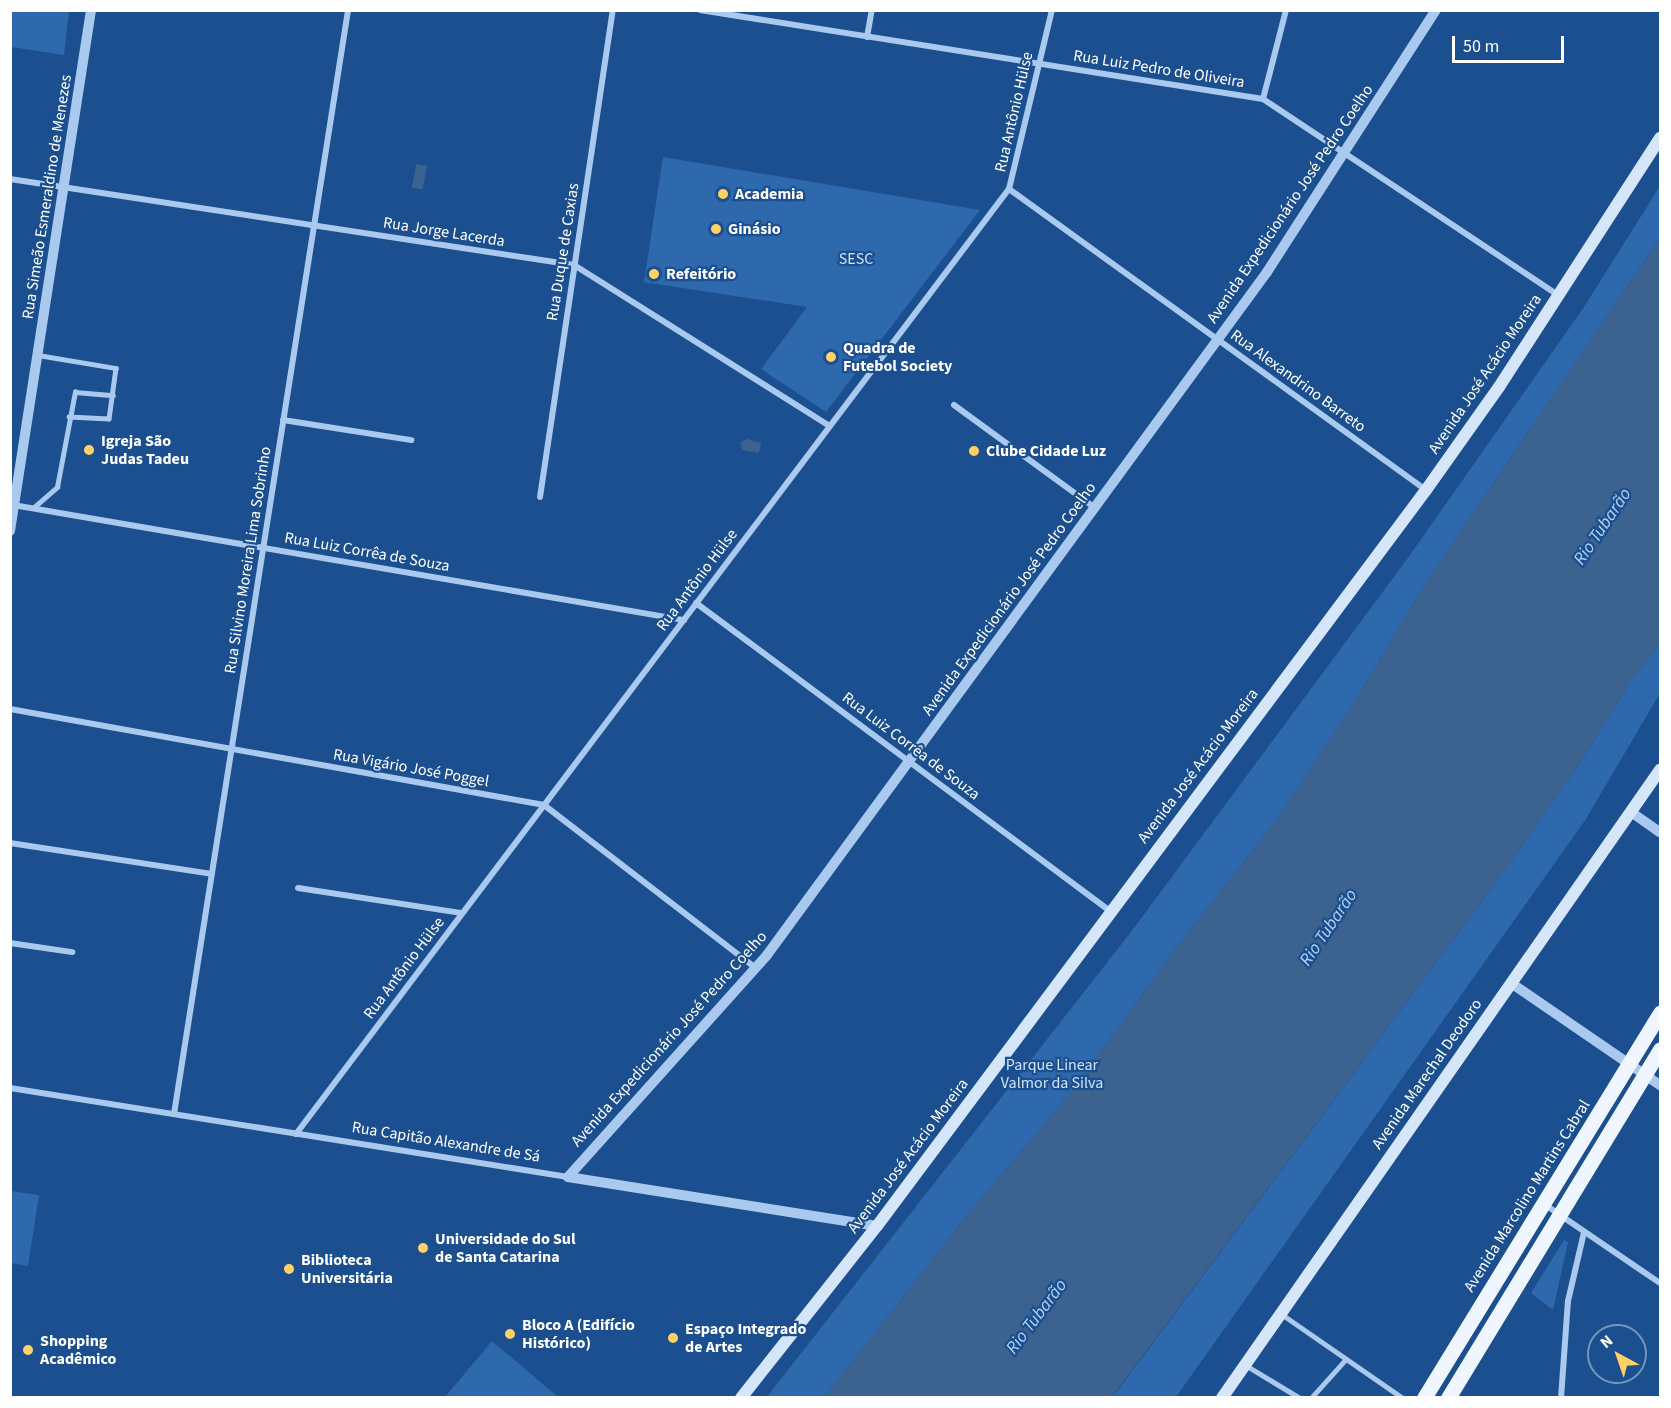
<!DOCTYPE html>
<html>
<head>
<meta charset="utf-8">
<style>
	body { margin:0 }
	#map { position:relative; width:1671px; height:1408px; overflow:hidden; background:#1b4f8f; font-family:"Source Sans 3",sans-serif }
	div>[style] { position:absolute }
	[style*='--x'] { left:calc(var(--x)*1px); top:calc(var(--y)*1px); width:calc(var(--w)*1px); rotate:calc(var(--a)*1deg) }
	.green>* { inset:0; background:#2e69ad }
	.water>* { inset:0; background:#3c6290; transform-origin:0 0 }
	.service>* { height:4.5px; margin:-2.25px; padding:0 2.25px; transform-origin:2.25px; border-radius:2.25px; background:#a9c9ee }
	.minor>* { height:6px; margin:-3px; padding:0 3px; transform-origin:3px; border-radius:3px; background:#a9c9ee }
	.tertiary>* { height:10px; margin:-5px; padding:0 5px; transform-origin:5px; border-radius:5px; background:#a9c9ee }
	.secondary>* { height:12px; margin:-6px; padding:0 6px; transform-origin:6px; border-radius:6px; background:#d6e6fa }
	.primary>* { height:15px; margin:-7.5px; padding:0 7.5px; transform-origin:7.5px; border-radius:7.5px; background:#f0f6ff }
	.dots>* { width:16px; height:16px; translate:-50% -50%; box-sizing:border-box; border:3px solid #1b4f8f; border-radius:50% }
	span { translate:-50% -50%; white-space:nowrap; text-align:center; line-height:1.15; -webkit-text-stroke:4.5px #1b4f8f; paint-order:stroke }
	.street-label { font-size:16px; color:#fff }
	.poi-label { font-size:16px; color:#fff; font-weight:700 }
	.left { translate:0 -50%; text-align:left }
	.park-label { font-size:16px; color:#cfe3fa }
	.water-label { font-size:18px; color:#b5d3f5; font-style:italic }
	.frame { position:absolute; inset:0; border:12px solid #fff; pointer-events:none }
	.north { position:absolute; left:1587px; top:1324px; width:60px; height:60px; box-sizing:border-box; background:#1b4f8f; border:2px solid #7695bc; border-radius:50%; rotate:320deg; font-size:16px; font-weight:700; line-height:24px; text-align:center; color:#fff }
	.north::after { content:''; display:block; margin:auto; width:21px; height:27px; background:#ffd166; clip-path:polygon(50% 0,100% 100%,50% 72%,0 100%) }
	.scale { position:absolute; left:1452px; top:36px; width:112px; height:27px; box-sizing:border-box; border:3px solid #fff; border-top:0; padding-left:8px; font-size:18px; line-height:21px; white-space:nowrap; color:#fff; -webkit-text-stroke:4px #1b4f8f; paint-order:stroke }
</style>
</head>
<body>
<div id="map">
	<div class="green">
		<i style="clip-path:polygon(10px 11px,69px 11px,64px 55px,11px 47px)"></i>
		<i style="clip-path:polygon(663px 157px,980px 210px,826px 412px,761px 369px,807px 307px,644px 282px)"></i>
		<i style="clip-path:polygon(1660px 186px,1660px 238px,1426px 582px,1355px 701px,1278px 818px,1179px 944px,1072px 1091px,964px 1219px,825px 1397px,766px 1398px,1131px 932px,1410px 555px,1584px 307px)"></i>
		<i style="clip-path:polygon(1660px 643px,1660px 693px,1586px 819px,1176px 1397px,1112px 1398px,1500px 877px,1584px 757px,1632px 679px)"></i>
		<i style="clip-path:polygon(11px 1191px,39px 1195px,28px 1266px,11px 1263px)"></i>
		<i style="clip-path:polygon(1564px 1240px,1568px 1242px,1553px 1310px,1531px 1293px)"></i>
		<i style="clip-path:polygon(492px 1341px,558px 1397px,445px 1397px)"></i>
	</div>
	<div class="water">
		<i style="left:416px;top:164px;width:11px;height:24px;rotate:10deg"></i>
		<i style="clip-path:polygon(1660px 238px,1660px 643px,1632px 679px,1584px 757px,1500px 877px,1112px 1397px,825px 1397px,964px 1219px,1072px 1091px,1179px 944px,1278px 818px,1355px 701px,1426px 582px)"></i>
		<i style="clip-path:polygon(747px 439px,761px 443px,759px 453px,742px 450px,740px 443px)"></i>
	</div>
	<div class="service">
		<i style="--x:38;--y:355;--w:79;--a:9.5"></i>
		<i style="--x:116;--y:368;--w:51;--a:97.8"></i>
		<i style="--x:109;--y:419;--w:40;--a:-177.1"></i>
		<i style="--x:33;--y:508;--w:32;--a:-41"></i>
		<i style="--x:57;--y:487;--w:97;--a:-79.3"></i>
		<i style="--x:75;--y:392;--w:38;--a:5"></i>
		<i style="--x:1283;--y:1315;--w:146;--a:34.7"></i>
		<i style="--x:1247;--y:1366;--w:62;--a:31.1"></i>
		<i style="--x:1311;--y:1398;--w:52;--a:-48.1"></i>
	</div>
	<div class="minor">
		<i style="--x:700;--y:10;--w:570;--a:8.98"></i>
		<i style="--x:1263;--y:99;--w:354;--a:33.6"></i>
		<i style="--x:867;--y:37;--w:27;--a:-80"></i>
		<i style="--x:1263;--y:99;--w:92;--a:-75.5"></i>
		<i style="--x:10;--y:179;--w:571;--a:8.67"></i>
		<i style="--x:574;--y:265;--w:302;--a:32.2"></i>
		<i style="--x:1009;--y:189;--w:514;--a:35.82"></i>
		<i style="--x:954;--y:405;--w:175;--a:36.1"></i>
		<i style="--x:283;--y:420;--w:130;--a:8.9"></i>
		<i style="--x:540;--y:497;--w:492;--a:-81.5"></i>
		<i style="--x:13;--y:505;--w:681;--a:9.73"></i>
		<i style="--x:696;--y:603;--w:516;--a:36.65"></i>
		<i style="--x:10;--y:709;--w:543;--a:10.19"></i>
		<i style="--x:544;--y:805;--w:267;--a:37.6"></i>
		<i style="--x:10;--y:843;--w:204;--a:8.7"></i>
		<i style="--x:298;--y:888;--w:166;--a:8.7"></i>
		<i style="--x:10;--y:943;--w:63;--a:8.3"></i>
		<i style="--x:10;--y:1088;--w:565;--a:9.06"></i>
		<i style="--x:174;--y:1114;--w:1118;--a:-81.04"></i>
		<i style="--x:296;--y:1134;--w:1184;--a:-52.97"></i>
		<i style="--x:1009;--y:189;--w:184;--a:-76.5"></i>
		<i style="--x:1544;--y:1204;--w:140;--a:34.3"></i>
		<i style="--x:1561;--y:1398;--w:97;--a:-85.9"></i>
		<i style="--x:1568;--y:1301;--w:71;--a:-76.9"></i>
	</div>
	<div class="tertiary">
		<i style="--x:10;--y:531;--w:527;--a:-81.16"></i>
		<i style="--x:1631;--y:812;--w:35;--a:35"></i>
		<i style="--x:1511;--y:983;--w:181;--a:34.4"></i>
		<i style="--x:568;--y:1177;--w:298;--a:-48.1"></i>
		<i style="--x:767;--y:955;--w:846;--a:-53.79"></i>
		<i style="--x:1267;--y:272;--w:312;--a:-57.2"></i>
		<i style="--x:568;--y:1177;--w:313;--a:9"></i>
	</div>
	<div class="secondary">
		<i style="--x:741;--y:1398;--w:219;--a:-51.7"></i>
		<i style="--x:877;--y:1226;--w:918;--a:-53.28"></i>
		<i style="--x:1426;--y:490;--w:126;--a:-54.7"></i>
		<i style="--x:1499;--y:387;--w:297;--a:-57.1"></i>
		<i style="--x:1222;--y:1398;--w:766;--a:-55.11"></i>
	</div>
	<div class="primary">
		<i style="--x:1424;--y:1398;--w:452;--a:-58.5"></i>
		<i style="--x:1448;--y:1398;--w:408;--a:-58.7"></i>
	</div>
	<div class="dots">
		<i style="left:723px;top:194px;background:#ffd166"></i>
		<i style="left:716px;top:229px;background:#ffd166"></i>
		<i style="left:654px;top:274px;background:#ffd166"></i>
		<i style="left:831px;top:357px;background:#ffd166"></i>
		<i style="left:89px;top:450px;background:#ffd166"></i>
		<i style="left:974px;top:451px;background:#ffd166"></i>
		<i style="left:423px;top:1248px;background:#ffd166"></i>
		<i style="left:289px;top:1269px;background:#ffd166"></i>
		<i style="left:510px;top:1334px;background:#ffd166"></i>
		<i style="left:673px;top:1338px;background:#ffd166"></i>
		<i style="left:28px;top:1350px;background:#ffd166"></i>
	</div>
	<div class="street-label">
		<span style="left:1159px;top:69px;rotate:9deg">Rua Luiz Pedro de Oliveira</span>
		<span style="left:1014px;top:112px;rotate:-77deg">Rua Antônio Hülse</span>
		<span style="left:47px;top:197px;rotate:-81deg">Rua Simeão Esmeraldino de Menezes</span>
		<span style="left:1290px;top:204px;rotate:-56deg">Avenida Expedicionário José Pedro Coelho</span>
		<span style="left:444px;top:232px;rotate:9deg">Rua Jorge Lacerda</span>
		<span style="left:563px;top:252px;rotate:-81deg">Rua Duque de Caxias</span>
		<span style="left:1485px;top:374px;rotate:-56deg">Avenida José Acácio Moreira</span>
		<span style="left:1298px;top:381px;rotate:36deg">Rua Alexandrino Barreto</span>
		<span style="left:367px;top:552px;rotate:10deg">Rua Luiz Corrêa de Souza</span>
		<span style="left:248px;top:560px;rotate:-81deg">Rua Silvino Moreira Lima Sobrinho</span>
		<span style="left:697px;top:580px;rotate:-53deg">Rua Antônio Hülse</span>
		<span style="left:1009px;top:599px;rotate:-54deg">Avenida Expedicionário José Pedro Coelho</span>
		<span style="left:911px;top:746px;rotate:37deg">Rua Luiz Corrêa de Souza</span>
		<span style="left:1198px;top:766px;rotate:-53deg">Avenida José Acácio Moreira</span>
		<span style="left:411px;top:768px;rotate:10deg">Rua Vigário José Poggel</span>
		<span style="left:404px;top:968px;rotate:-53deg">Rua Antônio Hülse</span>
		<span style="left:669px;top:1039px;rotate:-48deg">Avenida Expedicionário José Pedro Coelho</span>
		<span style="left:1427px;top:1074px;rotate:-55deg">Avenida Marechal Deodoro</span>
		<span style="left:446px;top:1142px;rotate:9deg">Rua Capitão Alexandre de Sá</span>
		<span style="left:908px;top:1156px;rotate:-53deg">Avenida José Acácio Moreira</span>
		<span style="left:1527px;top:1196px;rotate:-58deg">Avenida Marcolino Martins Cabral</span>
	</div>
	<div class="poi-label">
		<span class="left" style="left:735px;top:194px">Academia</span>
		<span class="left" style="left:728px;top:229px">Ginásio</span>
		<span class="left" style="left:666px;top:274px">Refeitório</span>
		<span class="left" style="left:843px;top:357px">Quadra de<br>Futebol Society</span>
		<span class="left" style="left:101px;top:450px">Igreja São<br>Judas Tadeu</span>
		<span class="left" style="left:986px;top:451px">Clube Cidade Luz</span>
		<span class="left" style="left:435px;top:1248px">Universidade do Sul<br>de Santa Catarina</span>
		<span class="left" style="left:301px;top:1269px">Biblioteca<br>Universitária</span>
		<span class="left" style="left:522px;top:1334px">Bloco A (Edifício<br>Histórico)</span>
		<span class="left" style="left:685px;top:1338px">Espaço Integrado<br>de Artes</span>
		<span class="left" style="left:40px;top:1350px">Shopping<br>Acadêmico</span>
	</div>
	<div class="park-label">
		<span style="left:856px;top:259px">SESC</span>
		<span style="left:1052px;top:1074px">Parque Linear<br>Valmor da Silva</span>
	</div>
	<div class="water-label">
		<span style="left:1603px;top:527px;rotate:-56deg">Rio Tubarão</span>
		<span style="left:1329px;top:928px;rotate:-56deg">Rio Tubarão</span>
		<span style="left:1037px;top:1317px;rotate:-53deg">Rio Tubarão</span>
	</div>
	<div class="frame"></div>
	<div class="north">N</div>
	<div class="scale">50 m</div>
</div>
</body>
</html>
